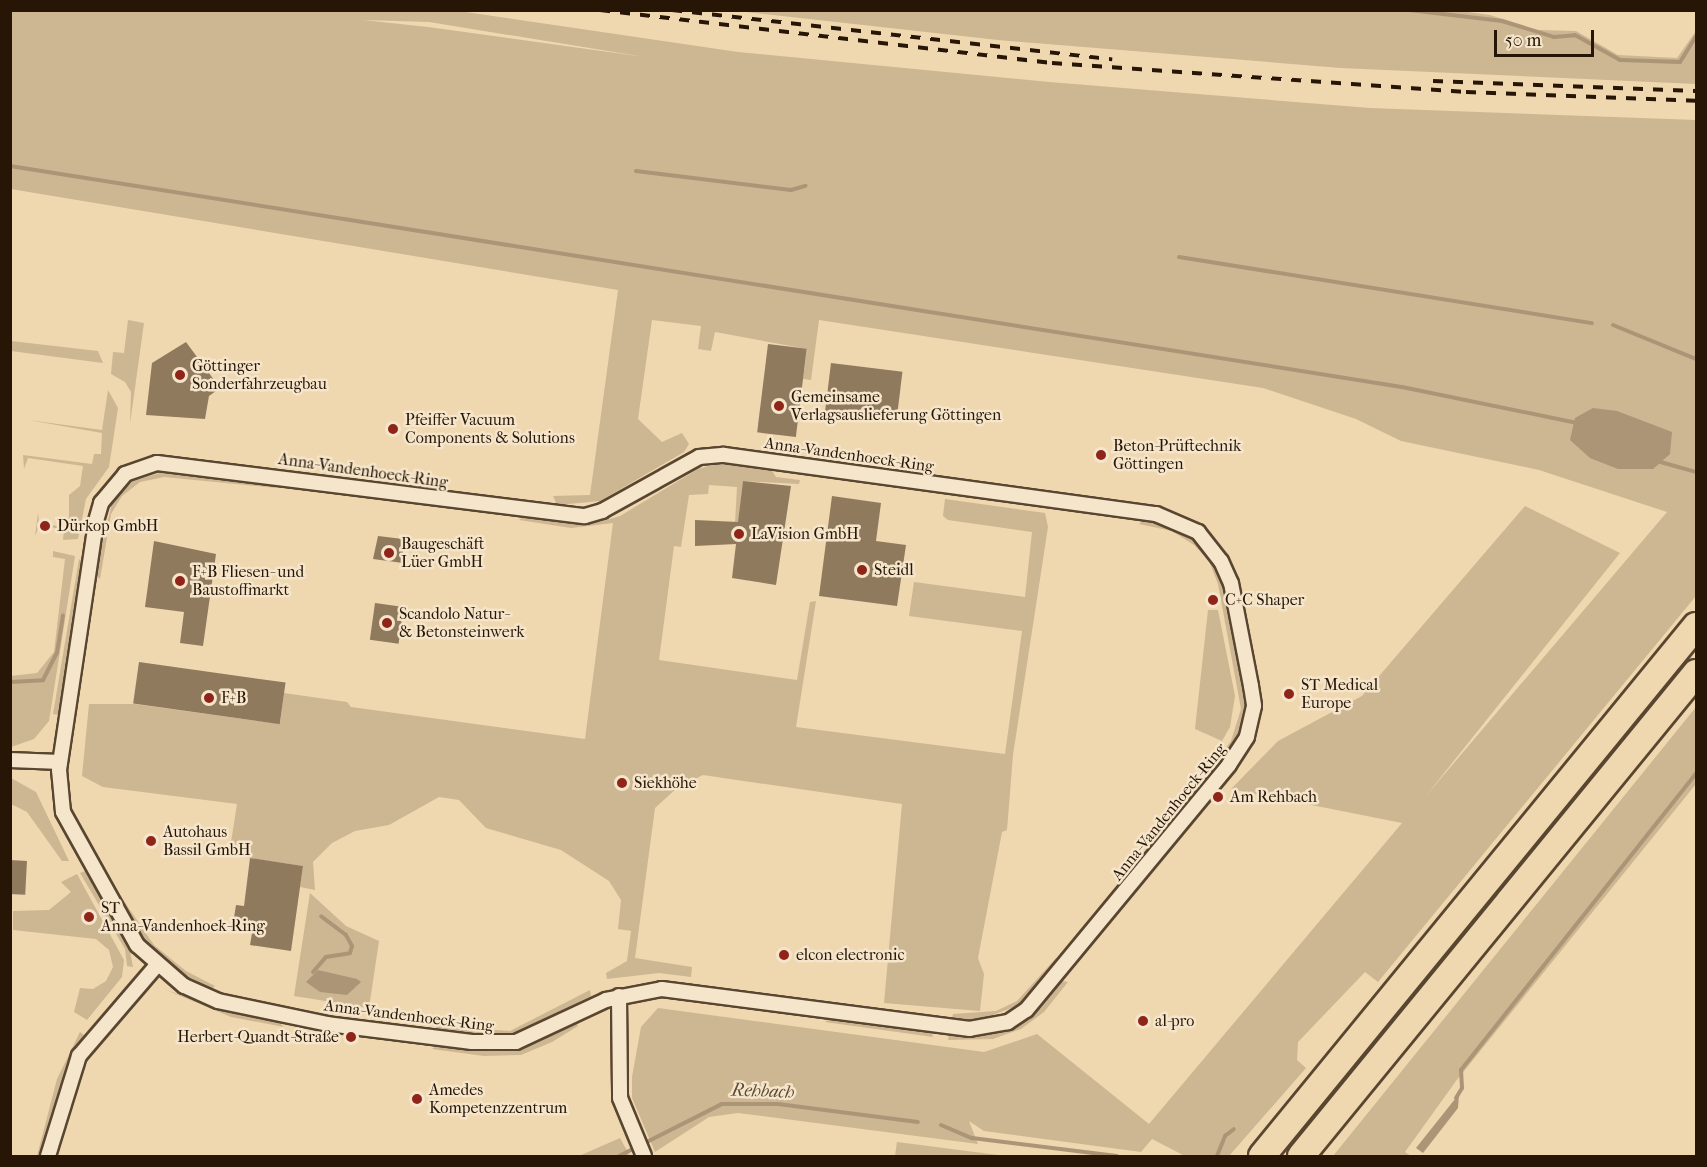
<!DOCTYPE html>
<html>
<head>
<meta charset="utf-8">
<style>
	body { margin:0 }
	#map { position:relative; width:1707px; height:1167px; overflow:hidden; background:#efd7af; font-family:"IM FELL French Canon",serif }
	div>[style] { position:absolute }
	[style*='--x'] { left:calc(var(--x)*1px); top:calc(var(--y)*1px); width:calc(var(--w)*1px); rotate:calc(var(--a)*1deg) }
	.green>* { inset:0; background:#cdb692 }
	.water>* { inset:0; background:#ab9576 }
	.stream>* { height:4px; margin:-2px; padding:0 2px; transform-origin:2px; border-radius:2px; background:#ab9576 }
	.building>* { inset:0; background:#8f7a5e; transform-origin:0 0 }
	.roads { filter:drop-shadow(2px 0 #594630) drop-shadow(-2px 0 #594630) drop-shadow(0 2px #594630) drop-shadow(0 -2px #594630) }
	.street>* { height:14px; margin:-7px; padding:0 7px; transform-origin:7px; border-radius:7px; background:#f5e5cb }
	.highway>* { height:26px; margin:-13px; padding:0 13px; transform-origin:13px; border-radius:13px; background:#efd7af }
	.rail>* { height:4px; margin-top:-2px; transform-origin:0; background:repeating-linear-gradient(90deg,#271606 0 10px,transparent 0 20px) }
	.dots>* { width:16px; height:16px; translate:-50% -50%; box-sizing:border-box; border:3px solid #f5e5cb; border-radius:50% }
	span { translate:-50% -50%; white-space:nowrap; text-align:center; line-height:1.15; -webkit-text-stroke:5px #f5e5cb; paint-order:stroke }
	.poi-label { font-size:16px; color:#271606 }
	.left { translate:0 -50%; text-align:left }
	.right { translate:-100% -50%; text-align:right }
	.street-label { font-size:16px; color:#271606 }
	.water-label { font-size:18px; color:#5c4933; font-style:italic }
	.frame { position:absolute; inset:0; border:12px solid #271606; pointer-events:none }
	.scale { position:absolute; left:1494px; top:30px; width:100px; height:27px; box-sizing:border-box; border:3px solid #271606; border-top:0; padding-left:8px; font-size:18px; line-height:21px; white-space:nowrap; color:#271606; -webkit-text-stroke:4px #f5e5cb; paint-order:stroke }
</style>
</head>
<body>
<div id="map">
	<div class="green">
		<i style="clip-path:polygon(evenodd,452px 10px,738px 52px,1049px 82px,1370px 108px,1696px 120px,1696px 596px,1378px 982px,1365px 972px,1298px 1042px,1297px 1060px,1306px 1068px,1229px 1156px,1185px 1156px,1152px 1139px,1141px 1152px,984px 1131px,969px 1121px,978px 1144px,738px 1113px,709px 1117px,655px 1152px,632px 1098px,632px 1077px,641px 1027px,658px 1008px,984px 1052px,1037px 1034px,1149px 1124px,1402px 823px,1231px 789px,1278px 741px,1362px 696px,1525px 506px,1620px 553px,1425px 797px,1667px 512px,1539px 470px,1401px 441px,1356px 419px,1263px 388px,819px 320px,811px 380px,803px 379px,807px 349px,715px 332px,711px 351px,698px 349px,701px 326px,652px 320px,638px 419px,662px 442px,682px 433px,689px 444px,684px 452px,600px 501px,557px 505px,553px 496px,590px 495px,618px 290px,11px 189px,10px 11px,452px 10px,363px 20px,429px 22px,645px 57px,428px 27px,363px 20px)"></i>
		<i style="clip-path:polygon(1301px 10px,1453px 10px,1490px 15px,1538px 30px,1576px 31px,1618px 55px,1677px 58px,1696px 31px,1696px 84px,1341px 68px,998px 40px,738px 11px)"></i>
		<i style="clip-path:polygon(128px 320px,144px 323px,130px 424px,131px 392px,125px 382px,111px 374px,113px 352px,124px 353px)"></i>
		<i style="clip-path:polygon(11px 341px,98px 351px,103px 363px,11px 351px)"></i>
		<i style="clip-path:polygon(108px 390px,118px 408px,109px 467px,86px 499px,78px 539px,63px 540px,64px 529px,39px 526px,35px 536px,38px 513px,39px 523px,64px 527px,69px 517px,69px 495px,80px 486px,83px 466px,28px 458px,24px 469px,23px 455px,92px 464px,94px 454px,101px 454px,102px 433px,28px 420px,102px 430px)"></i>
		<i style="clip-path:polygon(719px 463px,770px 467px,776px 477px,800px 480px,799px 484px,743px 481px,738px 524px,735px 523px,737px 487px,709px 485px,708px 494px,689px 495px,681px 547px,674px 546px,659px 660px,797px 680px,810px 602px,816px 601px,796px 727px,1005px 754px,1022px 631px,909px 616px,914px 582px,1025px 597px,1032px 532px,948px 520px,943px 516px,945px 499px,1045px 513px,1048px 527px,1013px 755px,1007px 830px,1002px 832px,978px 958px,984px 974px,980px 1011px,884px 1003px,902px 804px,703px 775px,677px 788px,655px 808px,635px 958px,692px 967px,691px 977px,659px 973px,607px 979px,606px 973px,627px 961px,631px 931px,618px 929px,621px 900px,609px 881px,561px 850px,486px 828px,459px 800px,439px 797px,389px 825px,355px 831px,332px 843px,313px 862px,315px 890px,300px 887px,303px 866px,229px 855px,237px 804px,103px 787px,82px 776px,89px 704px,134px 704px,280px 724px,284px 693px,347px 702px,351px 707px,585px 739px,613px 523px,571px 528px,519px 520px,525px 516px,599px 522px,620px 516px,698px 469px)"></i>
		<i style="clip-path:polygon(163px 472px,270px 481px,277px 488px,164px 477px,140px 482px,122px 496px,111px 514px,100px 579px,95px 575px,112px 503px,133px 481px)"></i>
		<i style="clip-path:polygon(1144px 520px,1175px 527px,1199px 542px,1222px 582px,1246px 704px,1240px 734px,1206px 783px,1202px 779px,1231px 741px,1241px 709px,1218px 584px,1209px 561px,1194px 545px,1172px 531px,1139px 524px)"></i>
		<i style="clip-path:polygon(53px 551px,75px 556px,49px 721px,34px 739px,11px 747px,11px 676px,37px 673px,54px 652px,65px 559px,53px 557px)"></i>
		<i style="clip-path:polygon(79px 559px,83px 562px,68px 661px,58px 715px,53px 714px)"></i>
		<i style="clip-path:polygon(1208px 610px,1218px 610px,1235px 696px,1230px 727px,1222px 741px,1195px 729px)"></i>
		<i style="clip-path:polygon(1696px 707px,1696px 784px,1456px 1081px,1405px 1152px,1411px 1156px,1333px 1156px)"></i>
		<i style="clip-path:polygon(11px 778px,36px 792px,69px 861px,62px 861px,27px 812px,11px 804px)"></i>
		<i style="clip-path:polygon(85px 871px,129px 945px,133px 967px,127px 966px,125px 949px,80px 873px)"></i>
		<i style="clip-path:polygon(77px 874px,124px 960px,122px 977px,87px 1020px,74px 1012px,80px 988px,93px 989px,106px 981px,113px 967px,109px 950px,96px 939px,13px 930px,13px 911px,49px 910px,71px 892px,61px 882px)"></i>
		<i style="clip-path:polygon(117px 891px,154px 945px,186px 971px,215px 986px,211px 990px,191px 980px,149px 948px,114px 895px)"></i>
		<i style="clip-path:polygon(310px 893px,346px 926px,379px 941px,369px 1008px,294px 996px)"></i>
		<i style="clip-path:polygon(1056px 958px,1058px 964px,1022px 1004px,982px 1019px,952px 1019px,953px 1014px,996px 1011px,1017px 1001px)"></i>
		<i style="clip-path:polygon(1062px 981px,1068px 982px,1044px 1012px,1021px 1029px,993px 1039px,948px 1040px,949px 1035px,992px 1034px,1019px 1024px,1041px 1008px)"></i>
		<i style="clip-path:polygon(164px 989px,232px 1013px,279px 1022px,284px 1027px,231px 1017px)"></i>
		<i style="clip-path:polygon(590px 990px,591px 996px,509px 1036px,439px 1031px,435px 1026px,510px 1031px)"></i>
		<i style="clip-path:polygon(830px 1019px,931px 1032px,933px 1037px,825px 1022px)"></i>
		<i style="clip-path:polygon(576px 1022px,578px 1026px,552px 1042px,521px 1055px,484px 1056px,432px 1049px,438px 1045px,520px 1050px)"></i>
		<i style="clip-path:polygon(80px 1032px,84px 1035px,67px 1066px,42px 1156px,37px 1156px,57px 1079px)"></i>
		<i style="clip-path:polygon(620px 1138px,630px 1156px,579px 1156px)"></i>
		<i style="clip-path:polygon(897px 1142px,1006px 1156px,895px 1156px)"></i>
	</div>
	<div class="water">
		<i style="clip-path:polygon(1593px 408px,1617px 411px,1672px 432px,1670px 454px,1653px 469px,1618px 469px,1590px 458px,1570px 440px,1575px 418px)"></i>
		<i style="clip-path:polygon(318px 970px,357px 979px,361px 982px,347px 995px,320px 992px,306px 982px)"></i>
		<i style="clip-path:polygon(1459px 1094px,1458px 1108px,1423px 1153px,1416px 1148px)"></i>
	</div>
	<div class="stream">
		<i style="--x:1409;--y:10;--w:94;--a:6.7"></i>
		<i style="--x:1502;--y:21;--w:54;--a:17.1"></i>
		<i style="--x:1554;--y:37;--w:21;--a:-5"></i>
		<i style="--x:1575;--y:35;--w:51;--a:29.1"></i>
		<i style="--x:1620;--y:60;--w:60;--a:1.9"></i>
		<i style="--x:1680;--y:62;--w:31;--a:-58"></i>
		<i style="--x:10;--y:166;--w:1409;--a:9.02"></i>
		<i style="--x:1402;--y:387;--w:180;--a:11.6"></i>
		<i style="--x:636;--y:171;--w:156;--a:7"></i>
		<i style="--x:791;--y:190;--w:15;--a:-16"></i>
		<i style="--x:1179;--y:257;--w:418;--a:9.1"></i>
		<i style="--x:1613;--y:325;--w:90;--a:22.3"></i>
		<i style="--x:1657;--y:461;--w:41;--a:15.8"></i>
		<i style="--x:10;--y:682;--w:33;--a:-3"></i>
		<i style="--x:43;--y:680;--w:30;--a:-63"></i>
		<i style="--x:57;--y:653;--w:38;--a:-81"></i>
		<i style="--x:313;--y:972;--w:20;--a:-49"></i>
		<i style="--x:326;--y:957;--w:24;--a:-9"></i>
		<i style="--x:350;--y:953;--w:7;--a:-74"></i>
		<i style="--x:352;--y:946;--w:13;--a:-119"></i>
		<i style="--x:346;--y:935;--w:31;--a:-143"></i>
		<i style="--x:1456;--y:1098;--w:12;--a:-59"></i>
		<i style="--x:1462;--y:1088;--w:18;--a:-93"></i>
		<i style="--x:1461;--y:1070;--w:379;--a:-51.6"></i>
		<i style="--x:941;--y:1125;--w:34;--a:23"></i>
		<i style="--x:972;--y:1138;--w:146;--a:7.1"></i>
		<i style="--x:619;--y:1156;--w:115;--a:-26.8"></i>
		<i style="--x:722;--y:1104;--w:56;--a:0"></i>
		<i style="--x:778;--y:1104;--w:141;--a:7.3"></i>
		<i style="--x:1217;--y:1156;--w:22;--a:-68"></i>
		<i style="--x:1225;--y:1136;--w:11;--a:-38"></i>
	</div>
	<div class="building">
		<i style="clip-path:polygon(186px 342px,220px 388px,209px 396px,205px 419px,146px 415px,152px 363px)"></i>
		<i style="left:768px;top:344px;width:39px;height:89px;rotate:7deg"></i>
		<i style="left:831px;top:363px;width:72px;height:48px;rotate:7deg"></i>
		<i style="clip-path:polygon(743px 481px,791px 486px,776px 585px,732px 578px,736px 544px,695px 546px,695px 520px,738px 522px)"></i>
		<i style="clip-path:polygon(832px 496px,881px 503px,876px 541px,906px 545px,897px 606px,819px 596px)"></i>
		<i style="clip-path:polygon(378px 536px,403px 539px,403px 563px,373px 559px)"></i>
		<i style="clip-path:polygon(154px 541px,216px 554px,203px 646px,180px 643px,184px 612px,145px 607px)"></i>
		<i style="left:375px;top:603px;width:29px;height:37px;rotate:8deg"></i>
		<i style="left:139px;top:662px;width:148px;height:42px;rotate:8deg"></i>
		<i style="clip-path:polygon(250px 858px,303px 866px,291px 951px,250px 945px,252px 933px,232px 930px,236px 905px,244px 906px)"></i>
		<i style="left:10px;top:860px;width:17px;height:34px;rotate:3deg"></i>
	</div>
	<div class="roads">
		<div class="street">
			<i style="--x:724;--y:455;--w:436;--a:7.8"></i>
			<i style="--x:1156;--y:514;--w:46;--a:23.2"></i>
			<i style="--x:1198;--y:532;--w:37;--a:52"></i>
			<i style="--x:1221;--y:561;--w:24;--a:66"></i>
			<i style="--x:1231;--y:583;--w:105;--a:79"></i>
			<i style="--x:1251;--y:686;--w:20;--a:81"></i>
			<i style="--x:1254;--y:706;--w:32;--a:103"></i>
			<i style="--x:1247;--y:737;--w:33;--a:123"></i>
			<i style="--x:1229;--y:765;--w:318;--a:129.6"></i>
			<i style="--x:1026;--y:1010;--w:22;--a:146"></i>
			<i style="--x:1008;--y:1022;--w:39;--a:170"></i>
			<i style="--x:970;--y:1029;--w:311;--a:-172.6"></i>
			<i style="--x:662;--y:989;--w:57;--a:168.9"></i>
			<i style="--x:606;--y:1000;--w:99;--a:155"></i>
			<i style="--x:516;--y:1042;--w:44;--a:180"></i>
			<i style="--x:472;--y:1042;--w:145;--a:-172.9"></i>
			<i style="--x:328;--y:1024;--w:112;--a:-168.2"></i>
			<i style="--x:218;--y:1001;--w:37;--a:-156"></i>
			<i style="--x:184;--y:986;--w:62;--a:-138.9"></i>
			<i style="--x:137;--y:945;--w:152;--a:-119.1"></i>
			<i style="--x:63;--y:812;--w:42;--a:-95.4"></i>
			<i style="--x:59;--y:770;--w:252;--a:-81.5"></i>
			<i style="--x:96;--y:521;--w:19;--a:-74"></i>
			<i style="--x:101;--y:503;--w:38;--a:-50"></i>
			<i style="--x:125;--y:474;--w:34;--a:-19"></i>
			<i style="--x:157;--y:463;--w:431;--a:7.1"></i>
			<i style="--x:585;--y:516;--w:18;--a:-16"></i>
			<i style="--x:602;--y:511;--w:111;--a:-29.1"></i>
			<i style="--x:699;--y:457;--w:25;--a:-5"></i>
			<i style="--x:10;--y:760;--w:50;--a:2.3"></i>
			<i style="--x:619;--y:996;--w:102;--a:89.4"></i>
			<i style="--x:620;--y:1098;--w:63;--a:67.5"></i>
			<i style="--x:48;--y:1156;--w:105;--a:-72.8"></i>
			<i style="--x:79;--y:1056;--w:120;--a:-49.4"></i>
		</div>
		<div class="highway">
			<i style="--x:1262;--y:1156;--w:685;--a:-50.69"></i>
			<i style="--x:1301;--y:1156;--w:624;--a:-50.72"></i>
		</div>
	</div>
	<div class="rail">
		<i style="--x:600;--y:10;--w:455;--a:6.7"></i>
		<i style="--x:1052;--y:63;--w:415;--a:4"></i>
		<i style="--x:1466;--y:92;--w:230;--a:2.2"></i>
		<i style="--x:672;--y:10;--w:443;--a:6.4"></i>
		<i style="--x:1433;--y:81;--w:263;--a:2.2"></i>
	</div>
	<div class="dots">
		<i style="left:180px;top:375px;background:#8f2418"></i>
		<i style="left:779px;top:406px;background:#8f2418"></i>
		<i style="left:393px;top:429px;background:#8f2418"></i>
		<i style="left:1101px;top:455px;background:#8f2418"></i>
		<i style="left:45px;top:526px;background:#8f2418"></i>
		<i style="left:739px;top:534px;background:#8f2418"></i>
		<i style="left:389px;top:553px;background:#8f2418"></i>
		<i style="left:862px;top:570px;background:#8f2418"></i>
		<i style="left:180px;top:581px;background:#8f2418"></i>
		<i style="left:1213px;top:600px;background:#8f2418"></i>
		<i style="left:387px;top:623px;background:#8f2418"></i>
		<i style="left:1289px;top:694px;background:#8f2418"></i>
		<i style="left:209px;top:698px;background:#8f2418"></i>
		<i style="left:622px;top:783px;background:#8f2418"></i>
		<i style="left:1218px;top:797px;background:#8f2418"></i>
		<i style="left:151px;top:841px;background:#8f2418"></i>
		<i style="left:89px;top:917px;background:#8f2418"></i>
		<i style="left:784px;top:955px;background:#8f2418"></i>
		<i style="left:1143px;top:1021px;background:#8f2418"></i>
		<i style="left:351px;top:1037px;background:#8f2418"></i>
		<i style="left:417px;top:1099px;background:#8f2418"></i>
	</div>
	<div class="poi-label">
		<span class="left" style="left:192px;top:375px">Göttinger<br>Sonderfahrzeugbau</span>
		<span class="left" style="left:791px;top:406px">Gemeinsame<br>Verlagsauslieferung Göttingen</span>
		<span class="left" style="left:405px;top:429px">Pfeiffer Vacuum<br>Components &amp; Solutions</span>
		<span class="left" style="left:1113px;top:455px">Beton-Prüftechnik<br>Göttingen</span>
		<span class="left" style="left:57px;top:526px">Dürkop GmbH</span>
		<span class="left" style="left:751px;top:534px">LaVision GmbH</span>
		<span class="left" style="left:401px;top:553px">Baugeschäft<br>Lüer GmbH</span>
		<span class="left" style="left:874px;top:570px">Steidl</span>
		<span class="left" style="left:192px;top:581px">F+B Fliesen- und<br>Baustoffmarkt</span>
		<span class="left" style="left:1225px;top:600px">C+C Shaper</span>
		<span class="left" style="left:399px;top:623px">Scandolo Natur-<br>&amp; Betonsteinwerk</span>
		<span class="left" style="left:1301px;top:694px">ST Medical<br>Europe</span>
		<span class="left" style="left:221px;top:698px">F+B</span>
		<span class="left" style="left:634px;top:783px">Siekhöhe</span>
		<span class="left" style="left:1230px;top:797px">Am Rehbach</span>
		<span class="left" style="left:163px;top:841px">Autohaus<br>Bassil GmbH</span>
		<span class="left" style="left:101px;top:917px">ST<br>Anna-Vandenhoek-Ring</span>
		<span class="left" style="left:796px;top:955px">elcon electronic</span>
		<span class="left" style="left:1155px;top:1021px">al-pro</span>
		<span class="right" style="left:339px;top:1037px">Herbert-Quandt-Straße</span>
		<span class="left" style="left:429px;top:1099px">Amedes<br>Kompetenzzentrum</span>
	</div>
	<div class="street-label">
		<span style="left:849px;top:455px;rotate:8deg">Anna-Vandenhoeck-Ring</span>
		<span style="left:363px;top:471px;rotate:8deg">Anna-Vandenhoeck-Ring</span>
		<span style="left:1169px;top:812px;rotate:-51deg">Anna-Vandenhoeck-Ring</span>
		<span style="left:409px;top:1016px;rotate:7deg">Anna-Vandenhoeck-Ring</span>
	</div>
	<div class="water-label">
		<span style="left:763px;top:1092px;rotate:2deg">Rehbach</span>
	</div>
	<div class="frame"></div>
	<div class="scale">50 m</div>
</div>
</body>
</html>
